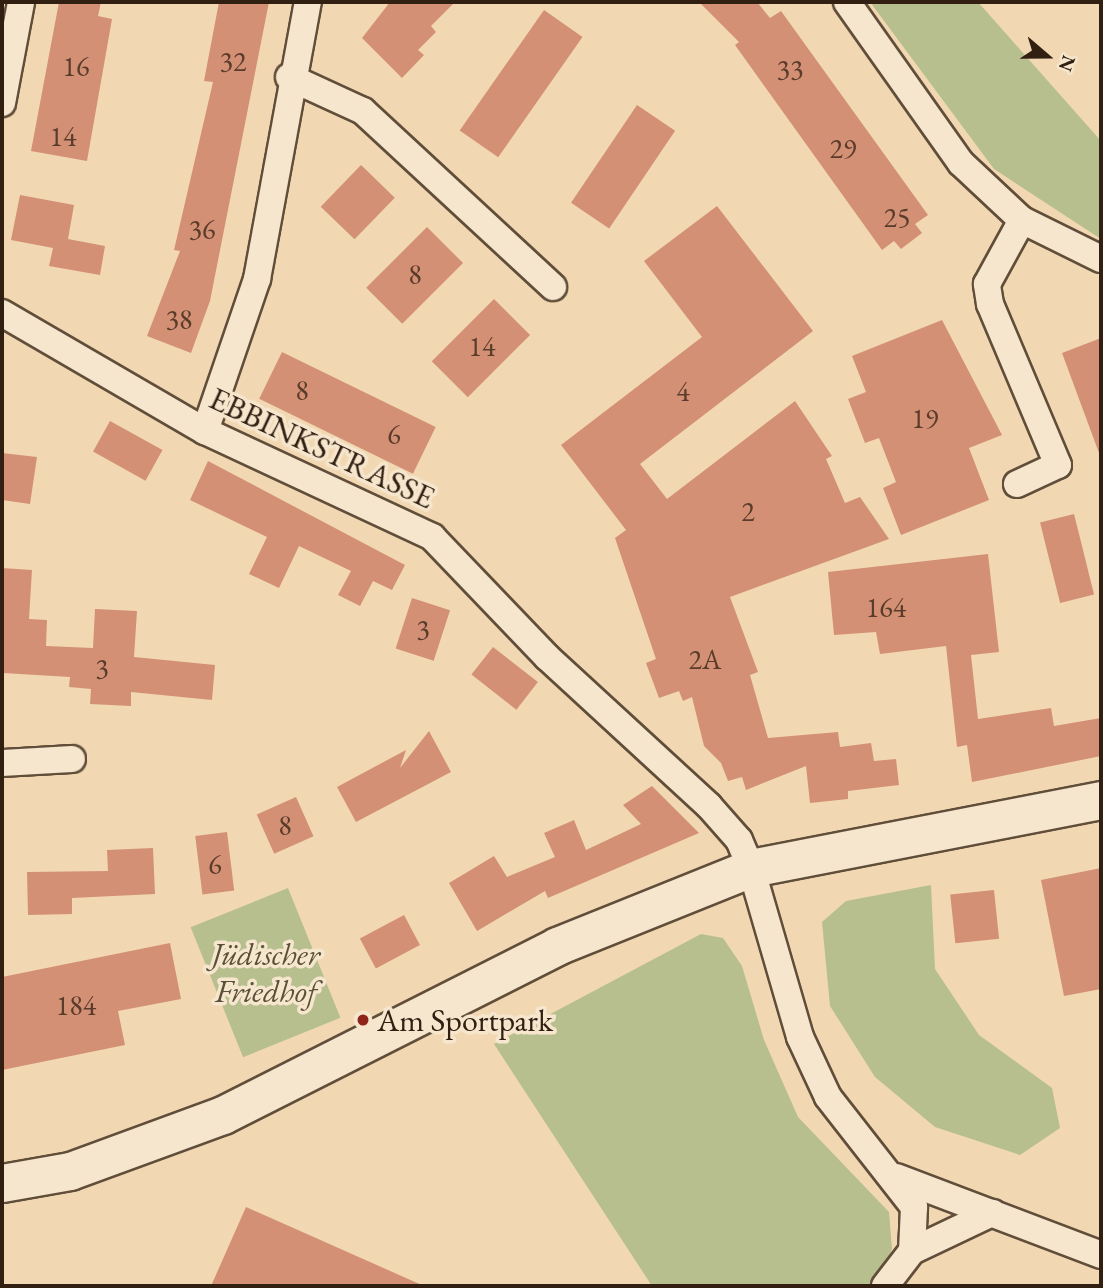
<!DOCTYPE html>
<html>
<head>
<meta charset="utf-8">
<style>
	body { margin:0 }
	#map { position:relative; width:1103px; height:1288px; overflow:hidden; background:#f1d8b2; font-family:"EB Garamond",serif }
	div>[style] { position:absolute }
	[style*='--x'] { left:calc(var(--x)*1px); top:calc(var(--y)*1px); width:calc(var(--w)*1px); rotate:calc(var(--a)*1deg) }
	.green>* { inset:0; background:#b7bf8f; transform-origin:0 0 }
	.building>* { inset:0; background:#d39075; transform-origin:0 0 }
	.roads { filter:drop-shadow(2px 0 #614e3a) drop-shadow(-2px 0 #614e3a) drop-shadow(0 2px #614e3a) drop-shadow(0 -2px #614e3a) }
	.street>* { height:26px; margin:-13px; padding:0 13px; transform-origin:13px; border-radius:13px; background:#f6e6cd }
	.secondary>* { height:37px; margin:-18.5px; padding:0 18.5px; transform-origin:18.5px; border-radius:18.5px; background:#f6e6cd }
	.dots>* { width:19px; height:19px; translate:-50% -50%; box-sizing:border-box; border:4px solid #f6e6cd; border-radius:50% }
	span { translate:-50% -50%; white-space:nowrap; text-align:center; line-height:1.15; -webkit-text-stroke:7px #f6e6cd; paint-order:stroke }
	.number-label { font-size:28px; color:#5a3c2b }
	.number-label span { -webkit-text-stroke-width:0 }
	.street-label { font-size:32px; color:#312012 }
	.park-label { font-size:32px; color:#595038; font-style:italic }
	.poi-label { font-size:32px; color:#312012 }
	.left { translate:0 -50%; text-align:left }
	.frame { position:absolute; inset:0; border:4px solid #312012; pointer-events:none }
	.north { position:absolute; left:1012px; top:21px; width:70px; height:70px; -webkit-text-stroke:5px #f6e6cd; paint-order:stroke; rotate:110deg; font-size:19px; font-weight:700; line-height:28px; text-align:center; color:#312012 }
	.north::after { content:''; display:block; margin:auto; width:24px; height:32px; background:#312012; clip-path:polygon(50% 0,100% 100%,50% 72%,0 100%) }
</style>
</head>
<body>
<div id="map">
	<div class="green">
		<i style="clip-path:polygon(870px 2px,978px 2px,1101px 141px,1101px 239px,994px 169px)"></i>
		<i style="clip-path:polygon(931px 885px,935px 969px,979px 1035px,1052px 1088px,1060px 1128px,1020px 1155px,935px 1127px,875px 1077px,830px 1006px,822px 922px,846px 901px)"></i>
		<i style="left:288px;top:888px;width:140px;height:105px;rotate:68deg"></i>
		<i style="clip-path:polygon(701px 934px,723px 938px,742px 966px,764px 1040px,798px 1117px,889px 1212px,892px 1249px,876px 1286px,652px 1286px,494px 1044px)"></i>
	</div>
	<div class="building">
		<i style="clip-path:polygon(59px 2px,101px 2px,98px 16px,112px 19px,87px 161px,31px 151px)"></i>
		<i style="clip-path:polygon(219px 2px,269px 2px,210px 301px,191px 353px,147px 336px,180px 251px,174px 250px,213px 82px,204px 81px)"></i>
		<i style="clip-path:polygon(390px 2px,455px 2px,431px 26px,436px 32px,418px 50px,424px 55px,402px 78px,362px 38px)"></i>
		<i style="clip-path:polygon(699px 2px,757px 2px,770px 18px,781px 11px,928px 215px,915px 224px,922px 233px,901px 249px,894px 241px,882px 250px,735px 45px,739px 42px)"></i>
		<i style="left:544px;top:10px;width:47px;height:147px;rotate:35deg"></i>
		<i style="left:637px;top:105px;width:46px;height:118px;rotate:34deg"></i>
		<i style="left:361px;top:165px;width:47px;height:58px;rotate:44deg"></i>
		<i style="clip-path:polygon(20px 195px,74px 205px,68px 239px,105px 246px,100px 275px,49px 266px,53px 248px,11px 240px)"></i>
		<i style="clip-path:polygon(717px 206px,813px 331px,640px 464px,667px 499px,795px 401px,832px 456px,826px 459px,845px 503px,860px 497px,889px 539px,730px 597px,758px 672px,750px 675px,768px 738px,838px 732px,840px 747px,871px 743px,874px 761px,896px 759px,899px 785px,848px 791px,848px 799px,810px 803px,806px 766px,746px 790px,742px 777px,728px 781px,721px 763px,704px 746px,692px 697px,683px 701px,679px 691px,659px 698px,646px 663px,656px 659px,615px 538px,626px 530px,561px 445px,702px 337px,644px 261px)"></i>
		<i style="left:427px;top:227px;width:51px;height:86px;rotate:45deg"></i>
		<i style="left:494px;top:299px;width:51px;height:88px;rotate:45deg"></i>
		<i style="clip-path:polygon(942px 320px,1002px 435px,969px 448px,989px 500px,901px 535px,883px 488px,896px 482px,879px 438px,865px 443px,848px 399px,866px 392px,852px 356px)"></i>
		<i style="clip-path:polygon(1101px 338px,1101px 452px,1099px 453px,1062px 353px)"></i>
		<i style="left:282px;top:352px;width:171px;height:52px;rotate:26deg"></i>
		<i style="left:110px;top:421px;width:60px;height:35px;rotate:29deg"></i>
		<i style="clip-path:polygon(2px 453px,37px 457px,30px 504px,2px 500px)"></i>
		<i style="clip-path:polygon(208px 461px,405px 565px,392px 590px,373px 581px,360px 606px,338px 595px,351px 571px,299px 546px,279px 588px,249px 574px,267px 537px,190px 500px)"></i>
		<i style="left:1074px;top:514px;width:83px;height:35px;rotate:76deg"></i>
		<i style="clip-path:polygon(988px 554px,999px 652px,971px 655px,978px 719px,1051px 708px,1054px 726px,1101px 718px,1101px 756px,972px 782px,967px 745px,957px 747px,946px 646px,880px 654px,876px 632px,834px 635px,828px 572px)"></i>
		<i style="clip-path:polygon(2px 568px,32px 570px,29px 619px,47px 620px,46px 646px,93px 648px,95px 609px,137px 611px,134px 657px,215px 665px,212px 700px,131px 692px,131px 706px,90px 704px,91px 689px,69px 687px,70px 677px,3px 673px)"></i>
		<i style="left:412px;top:598px;width:40px;height:53px;rotate:18deg"></i>
		<i style="left:493px;top:647px;width:57px;height:35px;rotate:38deg"></i>
		<i style="clip-path:polygon(429px 731px,451px 772px,356px 822px,337px 787px,406px 750px,400px 768px)"></i>
		<i style="clip-path:polygon(652px 786px,699px 833px,548px 898px,545px 891px,477px 931px,449px 883px,494px 856px,507px 877px,555px 857px,544px 833px,574px 820px,586px 850px,641px 824px,623px 805px)"></i>
		<i style="left:296px;top:797px;width:43px;height:43px;rotate:66deg"></i>
		<i style="left:227px;top:832px;width:59px;height:32px;rotate:83deg"></i>
		<i style="clip-path:polygon(153px 848px,155px 894px,72px 898px,72px 914px,28px 915px,27px 872px,108px 871px,107px 850px)"></i>
		<i style="clip-path:polygon(1101px 868px,1101px 989px,1064px 996px,1041px 880px)"></i>
		<i style="left:994px;top:890px;width:49px;height:44px;rotate:84deg"></i>
		<i style="left:404px;top:915px;width:34px;height:50px;rotate:62deg"></i>
		<i style="clip-path:polygon(170px 943px,181px 999px,118px 1011px,125px 1045px,2px 1070px,2px 977px)"></i>
		<i style="clip-path:polygon(246px 1207px,424px 1286px,211px 1286px)"></i>
	</div>
	<div class="roads">
		<div class="street">
			<i style="--x:847;--y:2;--w:197;--a:54.7"></i>
			<i style="--x:961;--y:163;--w:83;--a:43.1"></i>
			<i style="--x:1022;--y:220;--w:88;--a:26.3"></i>
			<i style="--x:289;--y:77;--w:81;--a:24.7"></i>
			<i style="--x:363;--y:111;--w:259;--a:42.8"></i>
			<i style="--x:2;--y:103;--w:103;--a:-79.3"></i>
			<i style="--x:2;--y:313;--w:235;--a:30.2"></i>
			<i style="--x:205;--y:431;--w:251;--a:25"></i>
			<i style="--x:432;--y:537;--w:166;--a:46.2"></i>
			<i style="--x:547;--y:657;--w:220;--a:42.6"></i>
			<i style="--x:709;--y:806;--w:45;--a:48.6"></i>
			<i style="--x:739;--y:840;--w:30;--a:67"></i>
			<i style="--x:751;--y:868;--w:176;--a:73.8"></i>
			<i style="--x:800;--y:1037;--w:66;--a:65"></i>
			<i style="--x:828;--y:1097;--w:140;--a:52"></i>
			<i style="--x:914;--y:1207;--w:44;--a:92.6"></i>
			<i style="--x:205;--y:431;--w:161;--a:-71.1"></i>
			<i style="--x:257;--y:279;--w:282;--a:-79.6"></i>
			<i style="--x:1017;--y:484;--w:45;--a:-24.9"></i>
			<i style="--x:1058;--y:465;--w:175;--a:-112.9"></i>
			<i style="--x:990;--y:304;--w:20;--a:-99"></i>
			<i style="--x:987;--y:284;--w:73;--a:-61.3"></i>
			<i style="--x:2;--y:763;--w:70;--a:-3.3"></i>
			<i style="--x:896;--y:1177;--w:219;--a:20.8"></i>
			<i style="--x:885;--y:1286;--w:44;--a:-52.4"></i>
			<i style="--x:912;--y:1251;--w:89;--a:-25.4"></i>
		</div>
		<div class="secondary">
			<i style="--x:2;--y:1183;--w:69;--a:-10"></i>
			<i style="--x:70;--y:1171;--w:163;--a:-20.1"></i>
			<i style="--x:223;--y:1115;--w:374;--a:-26.8"></i>
			<i style="--x:557;--y:946;--w:209;--a:-21.9"></i>
			<i style="--x:751;--y:868;--w:357;--a:-11"></i>
		</div>
	</div>
	<div class="dots">
		<i style="left:363px;top:1020px;background:#8f2418"></i>
	</div>
	<div class="number-label">
		<span style="left:233px;top:61px">32</span>
		<span style="left:76px;top:66px">16</span>
		<span style="left:790px;top:69px">33</span>
		<span style="left:63px;top:136px">14</span>
		<span style="left:843px;top:148px">29</span>
		<span style="left:897px;top:217px">25</span>
		<span style="left:202px;top:229px">36</span>
		<span style="left:415px;top:274px">8</span>
		<span style="left:179px;top:319px">38</span>
		<span style="left:482px;top:346px">14</span>
		<span style="left:302px;top:390px">8</span>
		<span style="left:683px;top:391px">4</span>
		<span style="left:925px;top:418px">19</span>
		<span style="left:394px;top:434px">6</span>
		<span style="left:748px;top:511px">2</span>
		<span style="left:886px;top:607px">164</span>
		<span style="left:423px;top:629px">3</span>
		<span style="left:705px;top:659px">2A</span>
		<span style="left:102px;top:668px">3</span>
		<span style="left:285px;top:825px">8</span>
		<span style="left:215px;top:864px">6</span>
		<span style="left:76px;top:1005px">184</span>
	</div>
	<div class="street-label">
		<span style="left:322px;top:448px;rotate:25deg">EBBINKSTRASSE</span>
	</div>
	<div class="park-label">
		<span style="left:266px;top:973px">Jüdischer<br>Friedhof</span>
	</div>
	<div class="poi-label">
		<span class="left" style="left:377px;top:1020px">Am Sportpark</span>
	</div>
	<div class="frame"></div>
	<div class="north">N</div>
</div>
</body>
</html>
